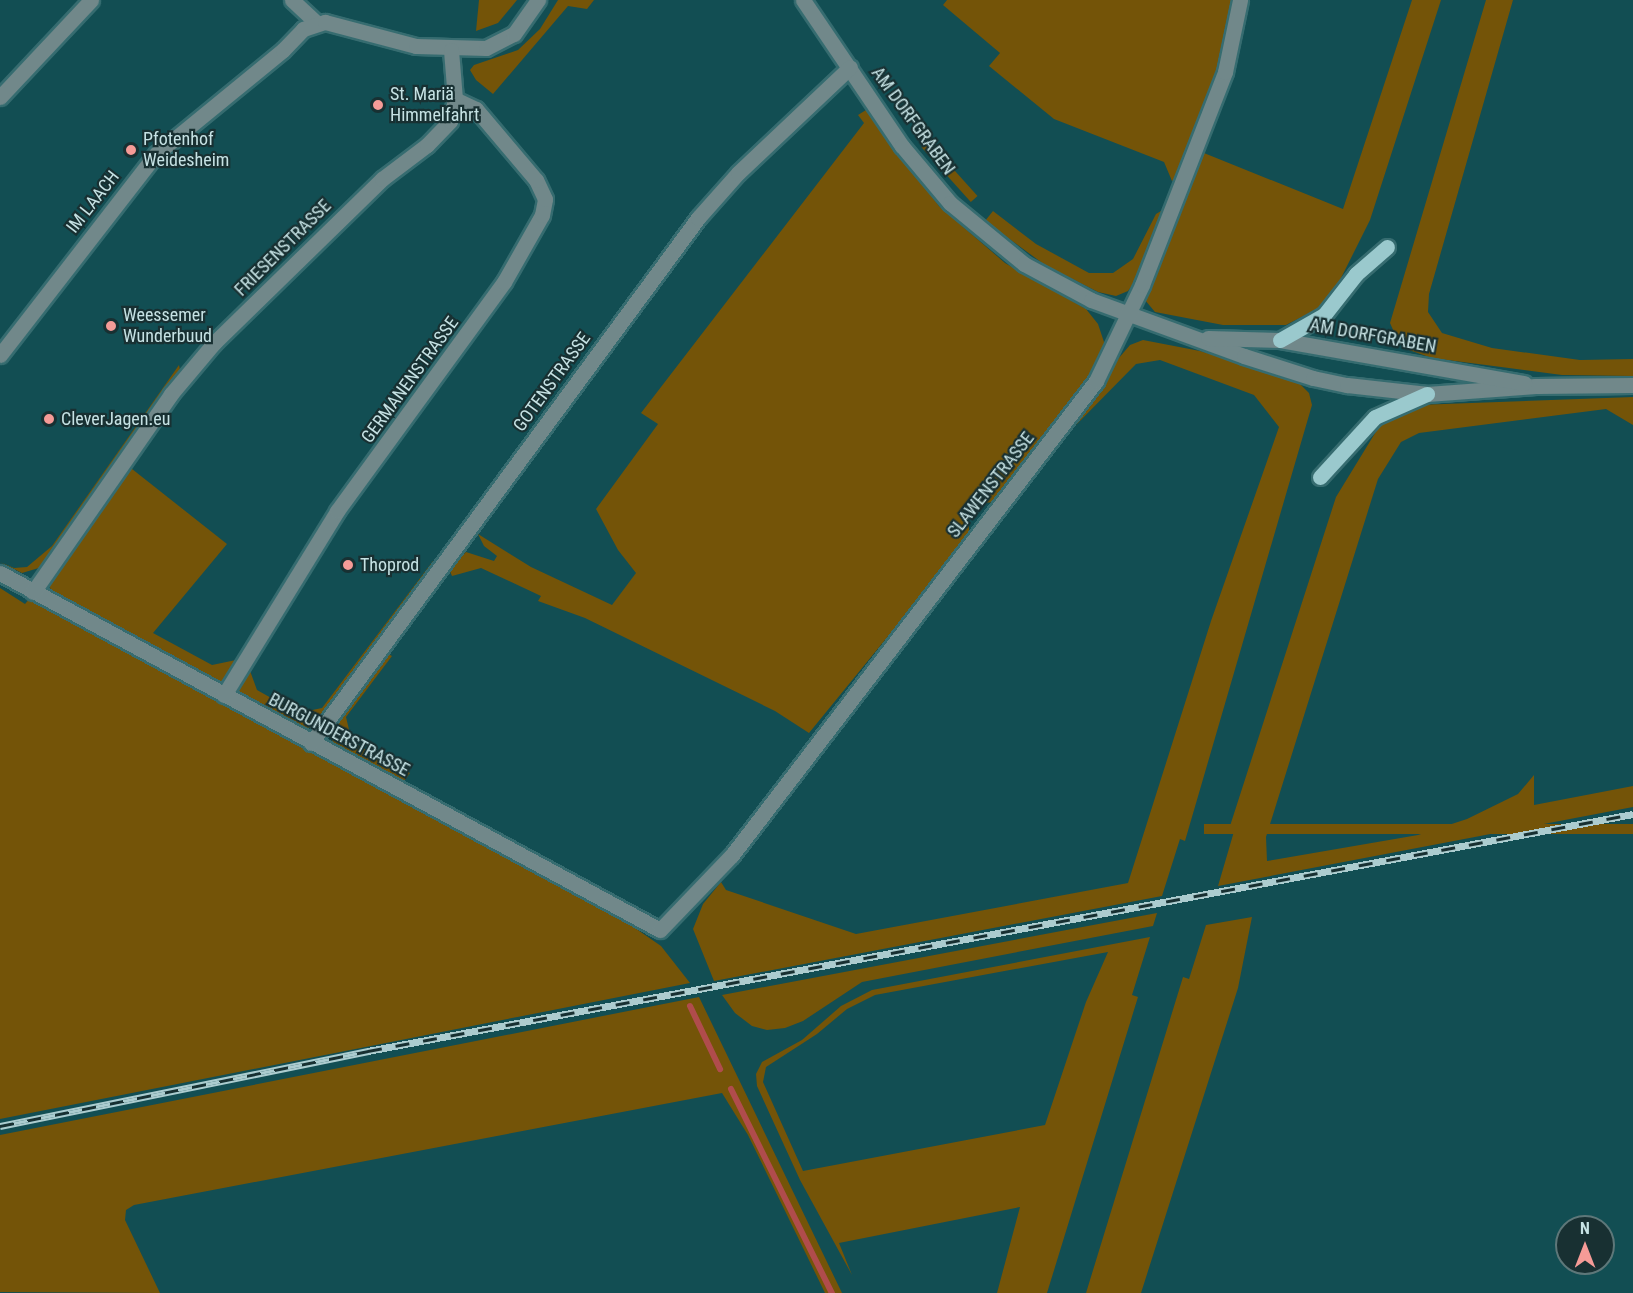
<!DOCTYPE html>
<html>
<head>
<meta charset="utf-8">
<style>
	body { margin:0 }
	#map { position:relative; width:1633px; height:1293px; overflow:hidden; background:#124e53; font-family:"Roboto Condensed",sans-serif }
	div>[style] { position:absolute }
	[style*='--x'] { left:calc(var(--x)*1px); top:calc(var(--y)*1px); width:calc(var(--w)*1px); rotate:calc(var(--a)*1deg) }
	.green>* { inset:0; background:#745408; transform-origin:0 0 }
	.stream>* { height:6px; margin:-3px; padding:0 3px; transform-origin:3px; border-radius:3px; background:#b04c4c }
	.roads { filter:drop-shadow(2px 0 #366c70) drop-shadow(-2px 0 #366c70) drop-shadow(0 2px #366c70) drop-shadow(0 -2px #366c70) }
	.minor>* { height:15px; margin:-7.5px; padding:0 7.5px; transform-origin:7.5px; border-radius:7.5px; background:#71888a }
	.major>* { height:15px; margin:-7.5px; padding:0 7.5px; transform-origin:7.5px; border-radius:7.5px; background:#9ac9cd }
	.rail>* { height:7px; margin-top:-3.5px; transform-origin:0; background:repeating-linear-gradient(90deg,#183032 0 14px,#accccf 0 28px); box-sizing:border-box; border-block:2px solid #accccf }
	.dots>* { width:16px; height:16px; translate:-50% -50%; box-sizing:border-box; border:3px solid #183032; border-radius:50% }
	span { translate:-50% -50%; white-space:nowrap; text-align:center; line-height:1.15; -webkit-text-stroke:4.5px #183032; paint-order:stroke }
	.poi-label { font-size:18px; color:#c6e2e4 }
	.left { translate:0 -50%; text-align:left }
	.street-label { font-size:18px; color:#c6e2e4 }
	.north { position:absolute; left:1555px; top:1215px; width:60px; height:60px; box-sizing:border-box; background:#183032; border:2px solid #5e7779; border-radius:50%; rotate:0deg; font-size:16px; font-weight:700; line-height:24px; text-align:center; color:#c6e2e4 }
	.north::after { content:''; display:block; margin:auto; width:21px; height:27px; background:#f59b97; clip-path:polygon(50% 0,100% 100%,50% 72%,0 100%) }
</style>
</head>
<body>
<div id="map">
	<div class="green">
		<i style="clip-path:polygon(479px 0,517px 0,498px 23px,476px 31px)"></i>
		<i style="clip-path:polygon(558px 0,594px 0,587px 9px,568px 6px,493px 94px,476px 80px,470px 70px,474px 65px,518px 50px,540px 29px)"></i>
		<i style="clip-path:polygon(947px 0,1235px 0,1224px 59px,1179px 177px,1172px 181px,1164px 162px,1054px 119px,989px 66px,1000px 53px,943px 5px)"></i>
		<i style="clip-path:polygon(1412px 0,1441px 0,1370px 220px,1336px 288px,1321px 307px,1286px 325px,1223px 325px,1155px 312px,1145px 300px,1145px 291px,1199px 151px,1343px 209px)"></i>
		<i style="clip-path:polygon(1486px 0,1513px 0,1429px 294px,1428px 312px,1442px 333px,1492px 348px,1580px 360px,1633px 359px,1633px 376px,1562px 375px,1432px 358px,1409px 350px,1398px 341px,1390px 323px)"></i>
		<i style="clip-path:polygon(866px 110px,939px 206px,1005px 263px,1086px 309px,1098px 324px,1105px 345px,1096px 371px,996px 502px,968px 504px,962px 512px,969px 524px,969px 537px,809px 733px,775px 711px,585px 618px,538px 601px,541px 596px,481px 568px,452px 576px,449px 569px,466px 552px,494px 561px,497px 556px,484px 546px,478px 534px,531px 567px,612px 605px,636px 573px,618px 550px,596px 509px,658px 424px,641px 413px,864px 123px,858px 115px)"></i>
		<i style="left:928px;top:141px;width:74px;height:9px;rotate:48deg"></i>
		<i style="clip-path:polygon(1166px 208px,1139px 276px,1128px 291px,1116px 296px,1098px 292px,1045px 265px,985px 221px,993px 211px,1036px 244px,1089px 273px,1113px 273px,1133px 259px,1156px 214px)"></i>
		<i style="clip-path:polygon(1143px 340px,1200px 351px,1279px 374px,1297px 381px,1309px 393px,1312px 405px,1185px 841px,1180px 839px,1162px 896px,714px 981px,693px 929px,703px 904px,721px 882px,726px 890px,856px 934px,1128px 883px,1211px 621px,1279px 427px,1254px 395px,1160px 360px,1136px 364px,1076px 425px,1118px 359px,1130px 345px)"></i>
		<i style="clip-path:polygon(179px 365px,180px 370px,42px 567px,22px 573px,0 562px,14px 568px,27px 567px,52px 546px)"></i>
		<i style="clip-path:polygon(1633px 397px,1633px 425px,1606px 409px,1419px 433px,1401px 442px,1378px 479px,1266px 837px,1267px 861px,1418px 835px,1467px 819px,1518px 794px,1534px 775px,1534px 805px,1633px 786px,1633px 807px,1218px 886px,1235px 828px,1230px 826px,1336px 497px,1380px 425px,1417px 405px)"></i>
		<i style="clip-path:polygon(127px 465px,227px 544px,153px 633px,212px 665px,236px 660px,222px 681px,213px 681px,51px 592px,49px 582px)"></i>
		<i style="clip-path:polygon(433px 561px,435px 563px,311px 727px,301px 729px,240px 696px,238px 686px,249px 668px,257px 690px,298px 713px,322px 708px)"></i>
		<i style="clip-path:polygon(0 588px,25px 604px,30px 598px,606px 908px,661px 946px,690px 983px,0 1119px)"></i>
		<i style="clip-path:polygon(386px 653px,392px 656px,346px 717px,352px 742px,410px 773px,402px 784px,334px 747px,331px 736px,332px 726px)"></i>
		<i style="left:1633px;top:824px;width:10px;height:429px;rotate:90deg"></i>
		<i style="clip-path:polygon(1157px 913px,1153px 926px,862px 982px,803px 1021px,785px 1028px,767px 1030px,752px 1026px,735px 1013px,722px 995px)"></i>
		<i style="clip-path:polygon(1252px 917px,1238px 988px,1141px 1293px,1086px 1293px,1183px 977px,1189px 979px,1206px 925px)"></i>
		<i style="clip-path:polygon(evenodd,1150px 937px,1132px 995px,1138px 997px,1047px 1293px,997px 1293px,1020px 1207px,839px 1243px,852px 1275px,800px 1180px,757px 1086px,756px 1074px,762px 1062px,802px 1040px,841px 1006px,872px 990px,1150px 937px,1108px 952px,1086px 1002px,1045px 1125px,803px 1171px,763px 1082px,766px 1067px,817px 1034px,847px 1009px,875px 995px,1108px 952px)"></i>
		<i style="clip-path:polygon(699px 997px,842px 1293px,825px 1293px,748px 1135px,722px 1093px,134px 1205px,126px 1210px,125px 1220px,160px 1293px,0 1292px,0 1135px)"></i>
	</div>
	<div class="stream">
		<i style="--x:690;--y:1006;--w:70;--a:64.5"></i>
		<i style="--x:731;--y:1089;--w:228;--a:63.7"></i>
	</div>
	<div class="roads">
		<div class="minor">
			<i style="--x:292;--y:0;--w:34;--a:43"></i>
			<i style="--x:803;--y:0;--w:176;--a:55.9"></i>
			<i style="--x:902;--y:146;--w:75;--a:49.9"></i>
			<i style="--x:950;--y:203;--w:96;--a:39.5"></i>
			<i style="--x:1024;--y:264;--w:76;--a:28.2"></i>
			<i style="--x:1091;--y:300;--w:163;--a:20.1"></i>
			<i style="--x:1244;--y:356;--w:72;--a:17.7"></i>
			<i style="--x:1313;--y:378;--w:35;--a:12"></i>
			<i style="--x:1347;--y:385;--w:81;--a:6.4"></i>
			<i style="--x:1427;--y:394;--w:109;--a:-4.2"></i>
			<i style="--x:1536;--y:386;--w:97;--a:-0.6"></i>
			<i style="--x:0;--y:97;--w:133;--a:-46.8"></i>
			<i style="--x:1208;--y:338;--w:72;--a:1.6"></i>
			<i style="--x:1280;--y:340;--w:248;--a:10"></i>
			<i style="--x:0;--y:355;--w:254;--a:-52.2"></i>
			<i style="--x:156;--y:154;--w:164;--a:-39.3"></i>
			<i style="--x:283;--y:50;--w:29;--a:-46"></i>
			<i style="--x:303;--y:29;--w:23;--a:-18"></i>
			<i style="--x:325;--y:22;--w:94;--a:14.8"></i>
			<i style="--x:416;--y:46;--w:70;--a:1.6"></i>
			<i style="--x:486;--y:48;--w:31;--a:-27"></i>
			<i style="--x:514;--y:34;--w:42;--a:-54.8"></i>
			<i style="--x:0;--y:573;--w:750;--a:28.41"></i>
			<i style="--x:660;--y:930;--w:104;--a:-46.2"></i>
			<i style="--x:732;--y:855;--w:598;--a:-52.48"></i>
			<i style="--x:1096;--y:381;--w:106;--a:-64.4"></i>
			<i style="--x:1142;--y:285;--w:229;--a:-68.7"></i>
			<i style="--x:1225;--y:72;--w:74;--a:-78.2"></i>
			<i style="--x:33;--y:592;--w:241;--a:-55.1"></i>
			<i style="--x:171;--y:394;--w:67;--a:-49.9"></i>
			<i style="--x:214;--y:343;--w:235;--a:-44.3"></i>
			<i style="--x:382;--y:179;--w:56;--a:-37.1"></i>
			<i style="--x:427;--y:145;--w:33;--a:-46"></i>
			<i style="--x:450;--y:121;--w:23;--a:-77"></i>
			<i style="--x:455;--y:99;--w:49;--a:-94.7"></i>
			<i style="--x:224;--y:695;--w:216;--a:-58.4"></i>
			<i style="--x:337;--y:511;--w:283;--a:-53.9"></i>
			<i style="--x:504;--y:282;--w:77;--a:-60.4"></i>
			<i style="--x:542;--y:215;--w:16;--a:-79"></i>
			<i style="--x:545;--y:199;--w:21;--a:-115"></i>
			<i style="--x:536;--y:180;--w:93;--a:-130.2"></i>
			<i style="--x:476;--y:109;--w:23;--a:-155"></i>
			<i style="--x:311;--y:743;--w:652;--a:-53.6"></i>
			<i style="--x:698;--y:218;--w:60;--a:-48.4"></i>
			<i style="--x:738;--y:173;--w:154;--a:-43.4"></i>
		</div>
		<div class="major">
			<i style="--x:1280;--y:340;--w:51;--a:-29.6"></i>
			<i style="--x:1324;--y:315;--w:52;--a:-52"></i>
			<i style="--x:1356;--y:274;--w:41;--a:-41.1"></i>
			<i style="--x:1320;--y:477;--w:81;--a:-47.5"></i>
			<i style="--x:1375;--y:417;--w:57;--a:-23.9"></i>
		</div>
	</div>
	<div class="rail">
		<i style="--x:0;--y:1126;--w:376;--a:-11.5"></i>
		<i style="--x:368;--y:1051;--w:1287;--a:-10.61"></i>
	</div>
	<div class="dots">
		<i style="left:378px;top:105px;background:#f59b97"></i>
		<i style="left:131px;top:150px;background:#f59b97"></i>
		<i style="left:111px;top:326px;background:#f59b97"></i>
		<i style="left:49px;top:419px;background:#f59b97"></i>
		<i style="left:348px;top:565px;background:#f59b97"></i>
	</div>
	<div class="poi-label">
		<span class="left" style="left:390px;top:105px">St. Mariä<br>Himmelfahrt</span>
		<span class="left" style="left:143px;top:150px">Pfotenhof<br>Weidesheim</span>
		<span class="left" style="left:123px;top:326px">Weessemer<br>Wunderbuud</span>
		<span class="left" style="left:61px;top:419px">CleverJagen.eu</span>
		<span class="left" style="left:360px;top:565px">Thoprod</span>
	</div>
	<div class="street-label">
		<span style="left:913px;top:121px;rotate:54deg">AM DORFGRABEN</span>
		<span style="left:93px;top:202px;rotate:-52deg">IM LAACH</span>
		<span style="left:283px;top:248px;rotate:-45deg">FRIESENSTRASSE</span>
		<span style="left:1373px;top:336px;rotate:10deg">AM DORFGRABEN</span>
		<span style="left:410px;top:380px;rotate:-54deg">GERMANENSTRASSE</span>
		<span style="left:552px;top:382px;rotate:-54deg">GOTENSTRASSE</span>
		<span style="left:991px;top:485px;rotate:-52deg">SLAWENSTRASSE</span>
		<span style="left:339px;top:735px;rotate:28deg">BURGUNDERSTRASSE</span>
	</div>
	<div class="north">N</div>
</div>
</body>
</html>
